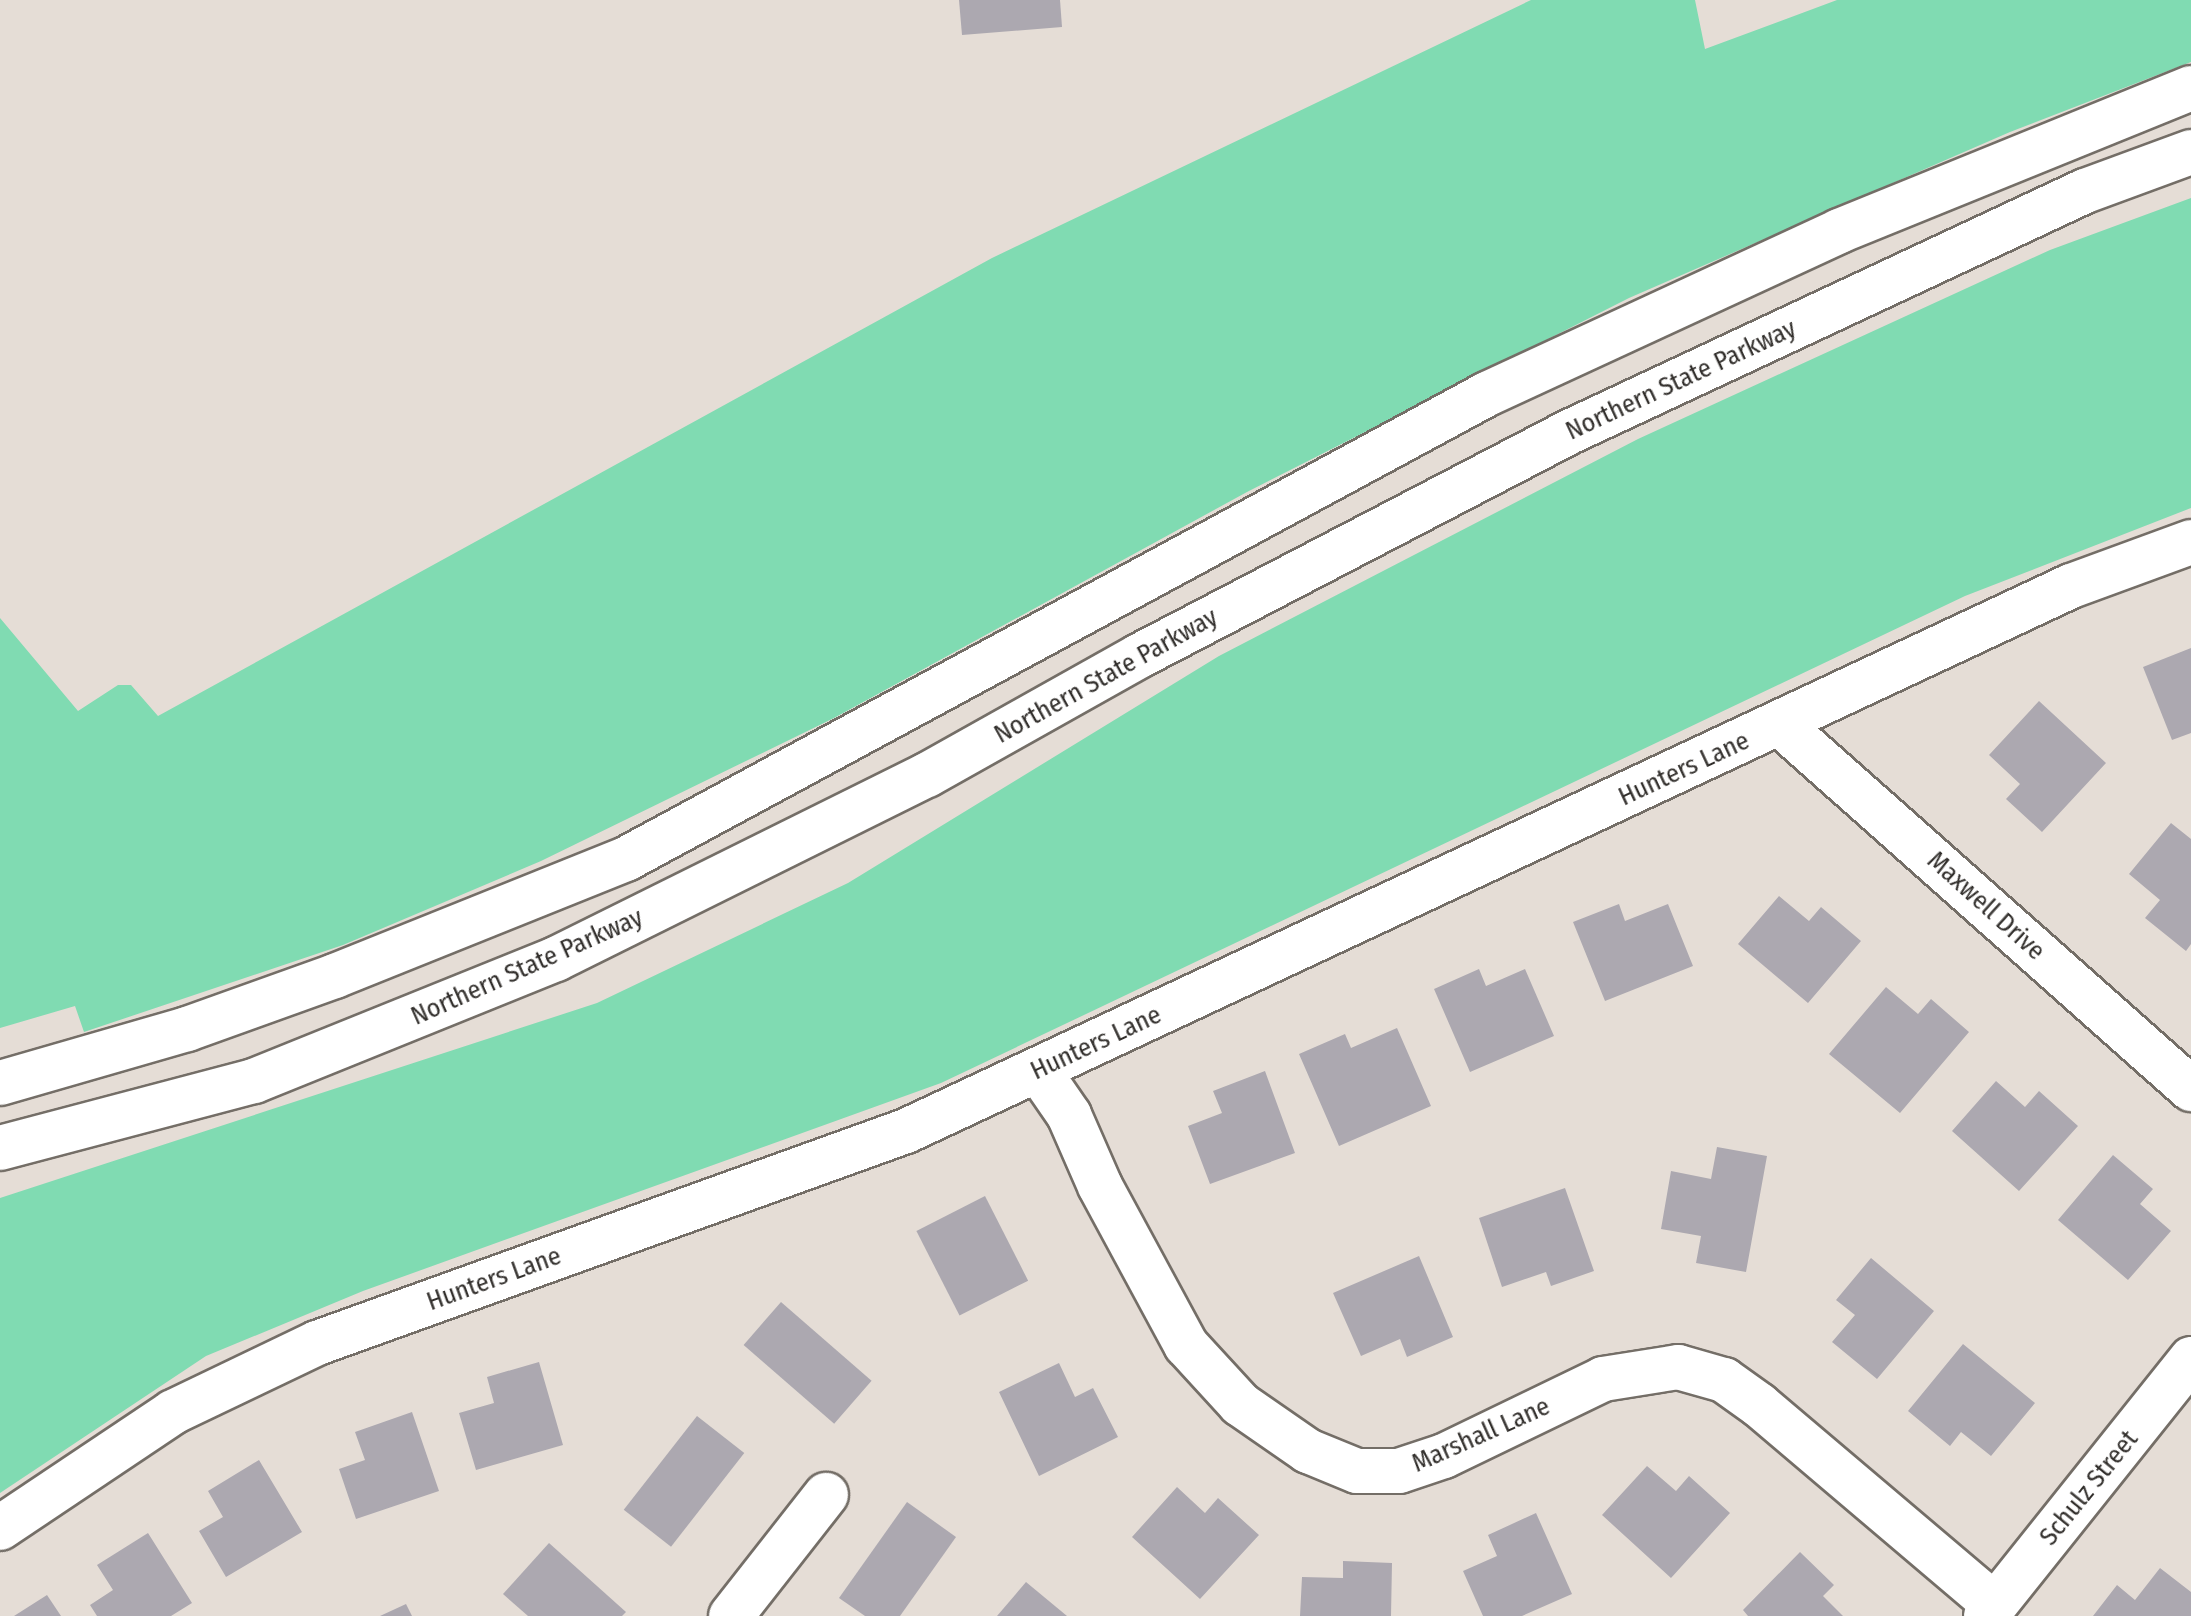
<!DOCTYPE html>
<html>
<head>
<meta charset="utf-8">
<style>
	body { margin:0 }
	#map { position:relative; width:2191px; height:1616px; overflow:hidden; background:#e5ddd6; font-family:"Fira Sans Condensed",sans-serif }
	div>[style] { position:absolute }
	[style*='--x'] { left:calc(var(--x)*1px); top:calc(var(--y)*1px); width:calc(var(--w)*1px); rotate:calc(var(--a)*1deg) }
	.green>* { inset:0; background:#80dbb2 }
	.building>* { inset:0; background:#aca8b0; transform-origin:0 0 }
	.roads { filter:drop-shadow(2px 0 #746e67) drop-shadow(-2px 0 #746e67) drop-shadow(0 2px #746e67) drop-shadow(0 -2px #746e67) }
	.minor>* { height:44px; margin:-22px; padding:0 22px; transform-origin:22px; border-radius:22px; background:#fff }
	.motorway>* { height:44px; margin:-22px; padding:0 22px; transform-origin:22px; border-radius:22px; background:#fff }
	span { translate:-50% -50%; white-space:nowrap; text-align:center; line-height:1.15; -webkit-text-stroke:7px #fff; paint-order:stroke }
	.street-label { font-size:26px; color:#322f2c }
</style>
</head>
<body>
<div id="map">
	<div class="green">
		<i style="clip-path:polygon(1531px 0,1695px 0,1705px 49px,1837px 0,2191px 0,2191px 62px,2010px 132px,1629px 298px,1247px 492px,834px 718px,541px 861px,343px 945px,84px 1032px,75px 1006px,0 1028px,0 618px,78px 711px,118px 685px,131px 685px,158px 716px,992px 258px)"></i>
		<i style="clip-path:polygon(2191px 198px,2191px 508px,1965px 596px,941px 1083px,363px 1291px,206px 1356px,0 1493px,0 1198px,597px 1003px,848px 883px,1219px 656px,1638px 439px,2050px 250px)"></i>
	</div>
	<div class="building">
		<i style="clip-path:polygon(959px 0,1060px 0,1062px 27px,962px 35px)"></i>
		<i style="clip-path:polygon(2191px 648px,2191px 733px,2172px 740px,2143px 667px)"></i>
		<i style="clip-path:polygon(2039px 701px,2106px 763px,2042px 832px,2006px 799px,2020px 784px,1989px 755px)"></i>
		<i style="clip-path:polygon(2171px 823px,2191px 839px,2191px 944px,2186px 951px,2145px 918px,2160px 900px,2129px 874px)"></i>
		<i style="clip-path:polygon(1779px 896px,1809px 921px,1821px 907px,1861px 941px,1808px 1003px,1738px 944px)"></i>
		<i style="clip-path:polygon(1619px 904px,1625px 921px,1668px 904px,1693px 966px,1605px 1001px,1573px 922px)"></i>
		<i style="clip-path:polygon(1479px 969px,1486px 986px,1525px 969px,1554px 1036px,1470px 1072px,1434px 989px)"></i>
		<i style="clip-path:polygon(1886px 987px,1918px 1014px,1931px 999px,1969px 1032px,1900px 1113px,1829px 1054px)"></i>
		<i style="clip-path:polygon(1397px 1028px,1431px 1106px,1339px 1146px,1299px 1054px,1345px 1034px,1351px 1048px)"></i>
		<i style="clip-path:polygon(1265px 1071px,1295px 1153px,1210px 1184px,1188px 1126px,1222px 1113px,1213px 1091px)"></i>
		<i style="clip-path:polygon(1996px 1081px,2025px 1107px,2039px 1091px,2078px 1126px,2019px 1191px,1952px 1131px)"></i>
		<i style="clip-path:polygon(1717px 1147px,1767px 1156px,1746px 1272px,1696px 1263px,1701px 1236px,1661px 1229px,1671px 1171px,1711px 1179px)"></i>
		<i style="clip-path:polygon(2113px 1155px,2153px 1189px,2140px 1204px,2171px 1231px,2128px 1280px,2058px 1220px)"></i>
		<i style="clip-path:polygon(1565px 1188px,1594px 1271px,1551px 1286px,1546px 1272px,1502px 1287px,1479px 1218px)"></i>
		<i style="left:985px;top:1196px;width:95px;height:77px;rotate:63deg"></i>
		<i style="clip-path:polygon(1419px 1256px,1453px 1337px,1407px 1357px,1400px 1339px,1361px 1356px,1333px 1293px)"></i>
		<i style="clip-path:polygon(1871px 1258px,1934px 1311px,1877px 1379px,1832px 1342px,1855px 1315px,1836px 1300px)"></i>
		<i style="left:781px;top:1302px;width:120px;height:57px;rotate:41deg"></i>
		<i style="clip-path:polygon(1963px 1344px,2035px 1403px,1991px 1456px,1961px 1432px,1950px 1446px,1908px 1411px)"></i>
		<i style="clip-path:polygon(539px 1362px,563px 1445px,476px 1470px,459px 1413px,494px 1403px,487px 1377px)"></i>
		<i style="clip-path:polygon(1059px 1363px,1075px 1397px,1093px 1388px,1118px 1437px,1039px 1476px,999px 1392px)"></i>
		<i style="clip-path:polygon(412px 1412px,439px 1491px,356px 1519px,339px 1469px,365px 1460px,355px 1432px)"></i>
		<i style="left:697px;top:1416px;width:60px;height:119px;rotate:38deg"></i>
		<i style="clip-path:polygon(259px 1460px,302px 1532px,226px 1577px,199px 1531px,223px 1517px,208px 1491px)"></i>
		<i style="clip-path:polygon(1647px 1466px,1676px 1491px,1689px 1476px,1730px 1513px,1671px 1578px,1602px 1515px)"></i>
		<i style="clip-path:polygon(1177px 1487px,1205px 1513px,1218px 1498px,1259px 1535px,1200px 1599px,1132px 1537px)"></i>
		<i style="clip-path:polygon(907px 1502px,956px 1537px,900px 1616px,865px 1616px,839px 1598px)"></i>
		<i style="clip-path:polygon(1536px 1513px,1572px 1594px,1522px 1616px,1483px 1616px,1463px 1571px,1497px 1556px,1488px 1535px)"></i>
		<i style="clip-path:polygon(148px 1533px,192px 1603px,171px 1616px,97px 1616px,90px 1605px,113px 1590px,97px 1565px)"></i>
		<i style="clip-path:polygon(549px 1543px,626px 1612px,622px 1616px,528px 1616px,503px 1594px)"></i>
		<i style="clip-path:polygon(1800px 1552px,1834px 1585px,1823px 1596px,1843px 1616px,1748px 1616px,1743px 1610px)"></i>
		<i style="clip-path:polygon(1343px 1561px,1392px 1563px,1391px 1616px,1300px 1616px,1302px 1577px,1343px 1578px)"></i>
		<i style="clip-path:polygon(2160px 1568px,2191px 1592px,2191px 1616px,2093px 1616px,2117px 1585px,2135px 1600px)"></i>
		<i style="clip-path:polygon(1026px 1582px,1067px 1616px,997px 1616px)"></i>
		<i style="clip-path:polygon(47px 1595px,61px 1616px,14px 1616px)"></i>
		<i style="clip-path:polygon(406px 1604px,412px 1616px,380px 1616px)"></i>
	</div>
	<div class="roads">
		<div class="minor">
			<i style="--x:1780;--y:724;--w:550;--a:41.61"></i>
			<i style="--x:1038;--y:1070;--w:55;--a:55.4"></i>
			<i style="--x:1069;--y:1115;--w:77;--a:66.4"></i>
			<i style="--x:1100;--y:1186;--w:181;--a:61.6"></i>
			<i style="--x:1186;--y:1345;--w:80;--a:47.5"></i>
			<i style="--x:1240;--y:1404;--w:83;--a:34.7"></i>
			<i style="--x:1308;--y:1451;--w:53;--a:22.2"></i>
			<i style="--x:1357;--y:1471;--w:42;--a:0"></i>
			<i style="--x:1399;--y:1471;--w:47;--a:-18.4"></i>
			<i style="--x:1444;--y:1456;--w:177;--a:-25.8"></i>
			<i style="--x:1603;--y:1379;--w:76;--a:-9.1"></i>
			<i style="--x:1678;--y:1367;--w:48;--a:15.8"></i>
			<i style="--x:1724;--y:1380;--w:43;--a:35.5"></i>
			<i style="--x:1759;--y:1405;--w:309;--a:40.3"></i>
			<i style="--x:0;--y:1528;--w:208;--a:-33.8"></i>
			<i style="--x:173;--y:1412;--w:160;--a:-25.6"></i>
			<i style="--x:317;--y:1343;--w:626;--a:-19.8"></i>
			<i style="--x:906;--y:1131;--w:1286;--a:-25.07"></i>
			<i style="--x:2071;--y:586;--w:128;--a:-20.1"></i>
			<i style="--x:731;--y:1616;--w:154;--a:-51.9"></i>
			<i style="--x:1986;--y:1616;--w:329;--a:-51.4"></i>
		</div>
		<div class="motorway">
			<i style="--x:0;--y:1083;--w:195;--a:-16.1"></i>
			<i style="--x:187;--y:1029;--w:157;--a:-19.7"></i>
			<i style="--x:335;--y:976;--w:314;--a:-21.9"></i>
			<i style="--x:626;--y:859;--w:979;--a:-28.37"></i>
			<i style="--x:1487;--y:394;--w:388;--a:-24.8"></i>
			<i style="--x:1839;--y:231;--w:380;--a:-22.1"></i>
			<i style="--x:0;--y:1148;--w:263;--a:-14.8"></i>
			<i style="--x:254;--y:1081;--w:326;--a:-22"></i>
			<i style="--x:556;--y:959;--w:414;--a:-26.4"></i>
			<i style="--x:927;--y:775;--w:243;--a:-29.3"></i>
			<i style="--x:1139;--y:656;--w:480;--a:-27.5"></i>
			<i style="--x:1565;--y:434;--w:574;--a:-25.05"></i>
			<i style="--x:2085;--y:191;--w:113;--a:-20.2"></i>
		</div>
	</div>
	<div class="street-label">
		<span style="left:1681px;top:380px;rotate:-25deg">Northern State Parkway</span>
		<span style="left:1106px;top:676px;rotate:-29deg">Northern State Parkway</span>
		<span style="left:1684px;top:769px;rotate:-25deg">Hunters Lane</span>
		<span style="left:1986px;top:906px;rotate:42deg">Maxwell Drive</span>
		<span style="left:527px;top:967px;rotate:-24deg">Northern State Parkway</span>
		<span style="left:1096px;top:1043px;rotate:-25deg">Hunters Lane</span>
		<span style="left:494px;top:1279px;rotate:-20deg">Hunters Lane</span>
		<span style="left:1481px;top:1435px;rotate:-24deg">Marshall Lane</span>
		<span style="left:2089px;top:1488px;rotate:-51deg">Schulz Street</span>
	</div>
</div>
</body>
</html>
